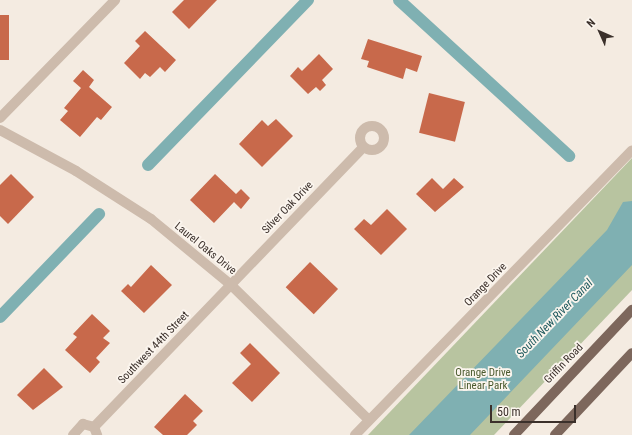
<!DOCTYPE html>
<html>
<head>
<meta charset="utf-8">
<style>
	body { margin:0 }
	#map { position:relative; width:632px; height:435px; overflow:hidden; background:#f4ebe1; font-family:"Roboto Condensed",sans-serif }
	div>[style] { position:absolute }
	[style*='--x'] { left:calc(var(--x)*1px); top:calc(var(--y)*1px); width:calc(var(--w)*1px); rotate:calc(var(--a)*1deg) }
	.green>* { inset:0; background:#b8c4a0 }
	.water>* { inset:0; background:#7fb0b2 }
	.canal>* { height:12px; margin:-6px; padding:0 6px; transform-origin:6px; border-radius:6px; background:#7fb0b2 }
	.building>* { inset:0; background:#c8694b; transform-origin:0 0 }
	.minor>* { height:10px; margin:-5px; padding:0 5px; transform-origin:5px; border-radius:5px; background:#cdbbac }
	.minor>.ring { margin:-5px; padding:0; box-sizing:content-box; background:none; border:10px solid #cdbbac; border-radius:50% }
	.tertiary>* { height:10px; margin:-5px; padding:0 5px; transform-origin:5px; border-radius:5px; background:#cdbbac }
	.primary>* { height:10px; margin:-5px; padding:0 5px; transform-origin:5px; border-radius:5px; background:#7d675c }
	span { translate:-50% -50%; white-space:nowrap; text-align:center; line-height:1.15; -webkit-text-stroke:3.5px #fbf5ee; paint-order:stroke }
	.street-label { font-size:11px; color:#3b302b }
	.park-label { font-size:11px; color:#4a5a2e }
	.water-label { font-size:12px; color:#1f5a5e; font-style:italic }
	.north { position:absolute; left:580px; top:12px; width:40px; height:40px; -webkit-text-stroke:3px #fbf5ee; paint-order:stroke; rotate:315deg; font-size:11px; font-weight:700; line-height:16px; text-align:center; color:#3b302b }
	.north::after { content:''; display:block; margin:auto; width:14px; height:18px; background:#3b302b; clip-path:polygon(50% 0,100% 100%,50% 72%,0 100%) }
	.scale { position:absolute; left:490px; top:405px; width:86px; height:18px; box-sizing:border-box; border:2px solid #3b302b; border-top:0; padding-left:5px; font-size:12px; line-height:14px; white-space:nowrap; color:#3b302b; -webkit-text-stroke:3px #fbf5ee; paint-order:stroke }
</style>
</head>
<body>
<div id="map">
	<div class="green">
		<i style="clip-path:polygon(632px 158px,632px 290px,494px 435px,368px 435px)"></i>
	</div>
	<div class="water">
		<i style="clip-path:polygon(632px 201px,632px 265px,470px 435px,409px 435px,607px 230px,623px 202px)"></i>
	</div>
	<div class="canal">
		<i style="--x:399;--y:0;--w:231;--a:42.5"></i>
		<i style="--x:148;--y:165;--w:230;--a:-45.9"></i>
		<i style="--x:0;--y:317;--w:143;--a:-46.1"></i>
	</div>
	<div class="building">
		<i style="clip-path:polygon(184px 0,217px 0,189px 29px,172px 12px)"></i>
		<i style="left:0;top:15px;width:9px;height:45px"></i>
		<i style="clip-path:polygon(145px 31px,176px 60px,165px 72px,160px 67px,150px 77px,145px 73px,140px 79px,124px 63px,140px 46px,135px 41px)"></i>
		<i style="clip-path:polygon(368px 39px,422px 56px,417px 72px,406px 68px,403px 79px,367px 67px,369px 61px,361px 59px)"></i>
		<i style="clip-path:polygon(319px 54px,333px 69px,322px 80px,326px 85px,320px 91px,316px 87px,308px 94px,290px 76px,298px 67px,302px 71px)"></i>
		<i style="clip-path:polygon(83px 70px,94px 80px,89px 87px,112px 107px,101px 120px,97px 117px,80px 137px,60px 120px,68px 111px,64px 108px,81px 88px,73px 81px)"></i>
		<i style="left:429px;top:93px;width:37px;height:41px;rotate:14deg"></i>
		<i style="clip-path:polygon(276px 119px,293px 136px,262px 167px,239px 144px,262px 120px,268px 126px)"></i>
		<i style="clip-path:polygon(11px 174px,34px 197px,8px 224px,0 216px,0 185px)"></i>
		<i style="clip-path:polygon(215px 174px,236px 194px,241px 189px,250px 198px,241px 209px,234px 202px,214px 223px,190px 200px)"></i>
		<i style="clip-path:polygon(432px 178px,443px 189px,454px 178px,464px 187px,435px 212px,416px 194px)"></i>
		<i style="clip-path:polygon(387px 209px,407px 229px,381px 255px,354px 229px,364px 219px,371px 225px)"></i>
		<i style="left:310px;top:262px;width:39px;height:35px;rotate:44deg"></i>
		<i style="clip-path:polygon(151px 265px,172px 285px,144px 313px,121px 291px,128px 284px,131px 287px)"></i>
		<i style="clip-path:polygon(92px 314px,110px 331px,103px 338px,110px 343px,96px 358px,100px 362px,90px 373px,65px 350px,77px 337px,73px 334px)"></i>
		<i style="clip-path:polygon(250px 343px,280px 373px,252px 402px,232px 383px,251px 364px,240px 353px)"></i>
		<i style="clip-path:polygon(44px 368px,63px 387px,33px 410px,17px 395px)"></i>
		<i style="clip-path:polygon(185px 394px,203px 411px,193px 421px,197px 425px,187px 435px,163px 435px,154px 427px)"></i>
	</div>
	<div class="minor">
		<i style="--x:0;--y:118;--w:165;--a:-45.7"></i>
		<i class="ring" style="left:360px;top:126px;width:14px;height:14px"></i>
		<i style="--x:0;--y:130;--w:86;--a:28.3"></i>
		<i style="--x:76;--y:171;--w:89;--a:32.6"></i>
		<i style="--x:151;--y:219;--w:104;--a:39.5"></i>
		<i style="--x:231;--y:285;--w:193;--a:44.4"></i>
		<i style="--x:94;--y:427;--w:388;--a:-46.1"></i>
		<i style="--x:73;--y:435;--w:15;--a:-48"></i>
		<i style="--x:83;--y:424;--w:11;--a:15"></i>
		<i style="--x:94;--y:427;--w:9;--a:69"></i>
	</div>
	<div class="tertiary">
		<i style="--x:355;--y:435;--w:397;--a:-45.8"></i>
	</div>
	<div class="primary">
		<i style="--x:514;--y:435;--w:172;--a:-46.7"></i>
		<i style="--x:555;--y:435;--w:112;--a:-46.8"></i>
	</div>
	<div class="street-label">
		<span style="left:288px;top:208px;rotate:-46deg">Silver Oak Drive</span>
		<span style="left:205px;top:249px;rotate:39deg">Laurel Oaks Drive</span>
		<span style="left:486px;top:285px;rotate:-46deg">Orange Drive</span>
		<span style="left:154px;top:348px;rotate:-46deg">Southwest 44th Street</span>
		<span style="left:564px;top:364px;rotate:-46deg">Griffin Road</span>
	</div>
	<div class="park-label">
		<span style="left:483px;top:380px">Orange Drive<br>Linear Park</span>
	</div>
	<div class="water-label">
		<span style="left:555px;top:319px;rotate:-46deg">South New River Canal</span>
	</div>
	<div class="north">N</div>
	<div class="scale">50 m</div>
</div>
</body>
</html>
